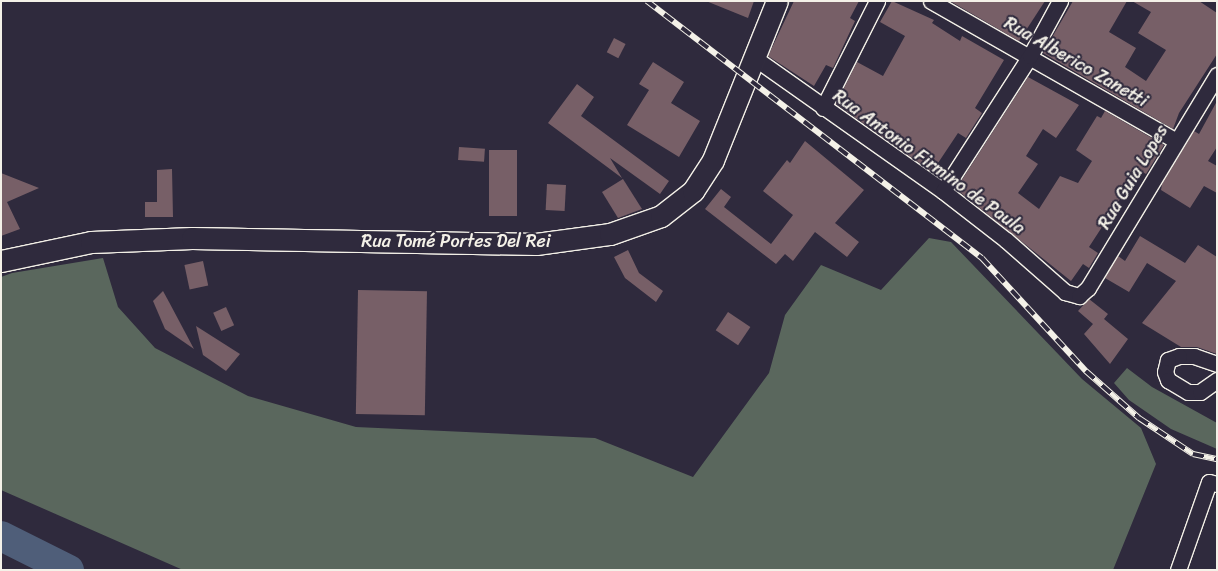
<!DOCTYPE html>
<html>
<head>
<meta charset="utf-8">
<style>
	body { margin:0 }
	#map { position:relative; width:1218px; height:571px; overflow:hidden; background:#2f2a3d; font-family:Sriracha,sans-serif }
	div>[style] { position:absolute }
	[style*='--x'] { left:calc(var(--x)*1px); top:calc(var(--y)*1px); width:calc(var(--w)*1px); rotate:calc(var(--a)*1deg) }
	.green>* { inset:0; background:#5a675d }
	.river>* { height:30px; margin:-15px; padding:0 15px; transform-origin:15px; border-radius:15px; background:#4f5e79 }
	.building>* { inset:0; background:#775f67; transform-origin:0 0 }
	.roads { filter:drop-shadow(1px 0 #f4f1e8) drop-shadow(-1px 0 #f4f1e8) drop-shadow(0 1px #f4f1e8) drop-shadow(0 -1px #f4f1e8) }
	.street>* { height:15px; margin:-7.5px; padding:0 7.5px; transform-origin:7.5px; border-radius:7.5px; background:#2f2a3d }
	.secondary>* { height:21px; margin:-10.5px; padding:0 10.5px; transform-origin:10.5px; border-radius:10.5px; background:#2f2a3d }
	.rail>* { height:5.5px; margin-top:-2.75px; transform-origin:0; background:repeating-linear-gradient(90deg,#2f2a3d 0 11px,#f4f1e8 0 22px); box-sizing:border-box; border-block:1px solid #f4f1e8 }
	span { translate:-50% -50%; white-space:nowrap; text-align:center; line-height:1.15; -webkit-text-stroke:4px #2f2a3d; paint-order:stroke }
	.street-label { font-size:18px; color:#f4f1e8 }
	.frame { position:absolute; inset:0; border:2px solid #f4f1e8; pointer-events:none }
</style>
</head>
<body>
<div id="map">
	<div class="green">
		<i style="clip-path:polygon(929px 238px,951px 242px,1082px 379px,1141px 428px,1156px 464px,1113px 570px,183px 570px,1px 490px,1px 277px,12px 273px,103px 258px,118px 307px,155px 348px,248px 396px,356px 427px,595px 438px,693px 477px,769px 373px,785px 315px,821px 265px,881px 290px)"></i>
		<i style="clip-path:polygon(1127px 368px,1152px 387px,1217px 423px,1217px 449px,1171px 429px,1129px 400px,1114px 383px)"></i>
	</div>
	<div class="river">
		<i style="--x:1;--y:536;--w:76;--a:26.6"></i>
	</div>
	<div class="building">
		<i style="clip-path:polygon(706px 1px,754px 1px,748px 18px)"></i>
		<i style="clip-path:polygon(794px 1px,859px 1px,850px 18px,855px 21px,833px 68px,826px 65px,814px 86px,768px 56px)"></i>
		<i style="clip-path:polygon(892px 1px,934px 20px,932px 23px,960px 41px,962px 36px,1004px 60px,975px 108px,982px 113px,966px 138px,958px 133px,932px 172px,836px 104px,857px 62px,883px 76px,905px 36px,880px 22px)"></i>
		<i style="clip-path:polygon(950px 1px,1045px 1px,1019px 41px)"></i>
		<i style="clip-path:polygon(1073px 1px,1127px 1px,1109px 32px,1136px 48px,1125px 67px,1146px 81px,1166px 50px,1138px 33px,1151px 12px,1132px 1px,1199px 1px,1217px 13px,1217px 54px,1179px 113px,1173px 129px,1043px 53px)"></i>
		<i style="left:614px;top:38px;width:13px;height:16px;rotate:27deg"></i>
		<i style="clip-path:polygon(653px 62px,684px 82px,671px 103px,700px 121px,679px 157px,627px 125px,649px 90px,639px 84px)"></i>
		<i style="clip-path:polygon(1028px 77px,1079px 105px,1056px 138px,1043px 129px,1026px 156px,1038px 164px,1018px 193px,1039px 209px,1060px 176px,1078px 183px,1092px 161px,1076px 150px,1097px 116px,1101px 118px,1105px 111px,1164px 145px,1146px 174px,1139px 170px,1089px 247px,1098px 253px,1089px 268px,1083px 264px,1071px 281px,956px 189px)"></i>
		<i style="clip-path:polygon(577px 84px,594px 97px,581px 116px,669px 181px,660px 194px,610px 158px,622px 178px,548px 123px)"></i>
		<i style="clip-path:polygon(1217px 101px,1217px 147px,1208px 161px,1217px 166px,1217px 193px,1204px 186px,1190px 208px,1161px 190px,1162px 184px,1194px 131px,1199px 134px)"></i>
		<i style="clip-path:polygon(805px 141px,864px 190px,835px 223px,859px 242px,847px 257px,815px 232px,793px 261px,785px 254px,776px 264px,705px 209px,721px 189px,731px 197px,724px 207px,771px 244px,793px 215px,763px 191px,787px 160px,790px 163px)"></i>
		<i style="left:459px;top:147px;width:26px;height:13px;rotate:4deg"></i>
		<i style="left:517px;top:150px;width:66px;height:28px;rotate:90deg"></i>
		<i style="clip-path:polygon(172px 169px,173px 217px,145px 217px,145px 202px,157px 202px,157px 170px)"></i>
		<i style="clip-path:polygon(1px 173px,39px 188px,7px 202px,20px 229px,1px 236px)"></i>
		<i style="clip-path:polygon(623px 179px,642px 209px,618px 218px,602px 192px)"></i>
		<i style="left:547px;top:184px;width:19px;height:26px;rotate:3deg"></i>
		<i style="clip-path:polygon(1140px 236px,1185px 263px,1198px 245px,1217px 257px,1217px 354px,1197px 347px,1181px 347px,1142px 323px,1176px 281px,1147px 263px,1129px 292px,1105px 278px,1118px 256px,1125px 261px)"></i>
		<i style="clip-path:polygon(628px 250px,639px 273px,663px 291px,656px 302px,625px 278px,614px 257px)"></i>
		<i style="left:203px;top:261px;width:25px;height:19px;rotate:78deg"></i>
		<i style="left:358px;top:290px;width:69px;height:124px;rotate:1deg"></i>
		<i style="clip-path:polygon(163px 291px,169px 302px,194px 349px,165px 329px,153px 301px)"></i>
		<i style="clip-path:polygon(1089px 299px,1108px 314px,1104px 319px,1128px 339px,1110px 364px,1084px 334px,1093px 324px,1078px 311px)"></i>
		<i style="left:226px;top:307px;width:20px;height:14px;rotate:66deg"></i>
		<i style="left:728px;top:312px;width:27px;height:22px;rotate:34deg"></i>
		<i style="clip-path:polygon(196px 326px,240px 354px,226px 371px,203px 355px)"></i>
	</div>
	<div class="roads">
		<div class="street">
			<i style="--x:931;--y:1;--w:282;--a:29.7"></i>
			<i style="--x:756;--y:59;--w:229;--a:35.2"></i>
			<i style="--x:943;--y:191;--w:80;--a:37.9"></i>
			<i style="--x:1006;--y:240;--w:79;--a:41.4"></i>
			<i style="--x:1065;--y:292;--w:15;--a:16"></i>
			<i style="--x:1079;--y:296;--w:12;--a:-42"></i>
			<i style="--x:1088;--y:288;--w:249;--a:-58.8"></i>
			<i style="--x:823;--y:108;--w:120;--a:-63.2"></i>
			<i style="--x:943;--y:191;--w:161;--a:-57.2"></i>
			<i style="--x:1030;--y:56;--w:63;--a:-61.4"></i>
			<i style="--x:1217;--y:364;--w:24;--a:-161"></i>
			<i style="--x:1194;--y:356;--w:15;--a:180"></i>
			<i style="--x:1179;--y:356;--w:12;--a:160"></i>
			<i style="--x:1168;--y:360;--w:12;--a:104"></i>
			<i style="--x:1165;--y:372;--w:9;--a:69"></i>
			<i style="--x:1168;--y:380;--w:23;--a:31"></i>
			<i style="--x:1188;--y:392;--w:12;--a:0"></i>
			<i style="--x:1200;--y:392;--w:21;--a:-35"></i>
			<i style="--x:1178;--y:570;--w:93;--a:-70.6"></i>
			<i style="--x:1209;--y:482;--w:8;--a:14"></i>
		</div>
		<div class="secondary">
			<i style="--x:1;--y:261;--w:92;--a:-11.9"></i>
			<i style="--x:91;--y:242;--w:101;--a:-2.3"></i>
			<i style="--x:192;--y:238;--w:344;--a:1"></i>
			<i style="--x:536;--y:244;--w:75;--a:-7.7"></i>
			<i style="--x:610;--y:234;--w:54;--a:-19.4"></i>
			<i style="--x:661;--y:216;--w:41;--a:-38"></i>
			<i style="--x:693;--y:191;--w:37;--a:-57"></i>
			<i style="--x:713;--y:160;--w:171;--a:-68.1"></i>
		</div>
	</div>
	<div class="rail">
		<i style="--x:647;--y:1;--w:422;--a:37.5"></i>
		<i style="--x:982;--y:258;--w:154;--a:47.4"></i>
		<i style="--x:1086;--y:371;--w:71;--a:41.6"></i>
		<i style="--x:1139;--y:418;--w:65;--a:33.7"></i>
		<i style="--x:1193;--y:454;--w:25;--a:12"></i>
	</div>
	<div class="street-label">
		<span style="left:1076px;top:62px;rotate:30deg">Rua Alberico Zanetti</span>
		<span style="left:929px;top:162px;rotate:36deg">Rua Antonio Firmino de Paula</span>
		<span style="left:1133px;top:177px;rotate:-59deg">Rua Guia Lopes</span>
		<span style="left:456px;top:241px">Rua Tomé Portes Del Rei</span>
	</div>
	<div class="frame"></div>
</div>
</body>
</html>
